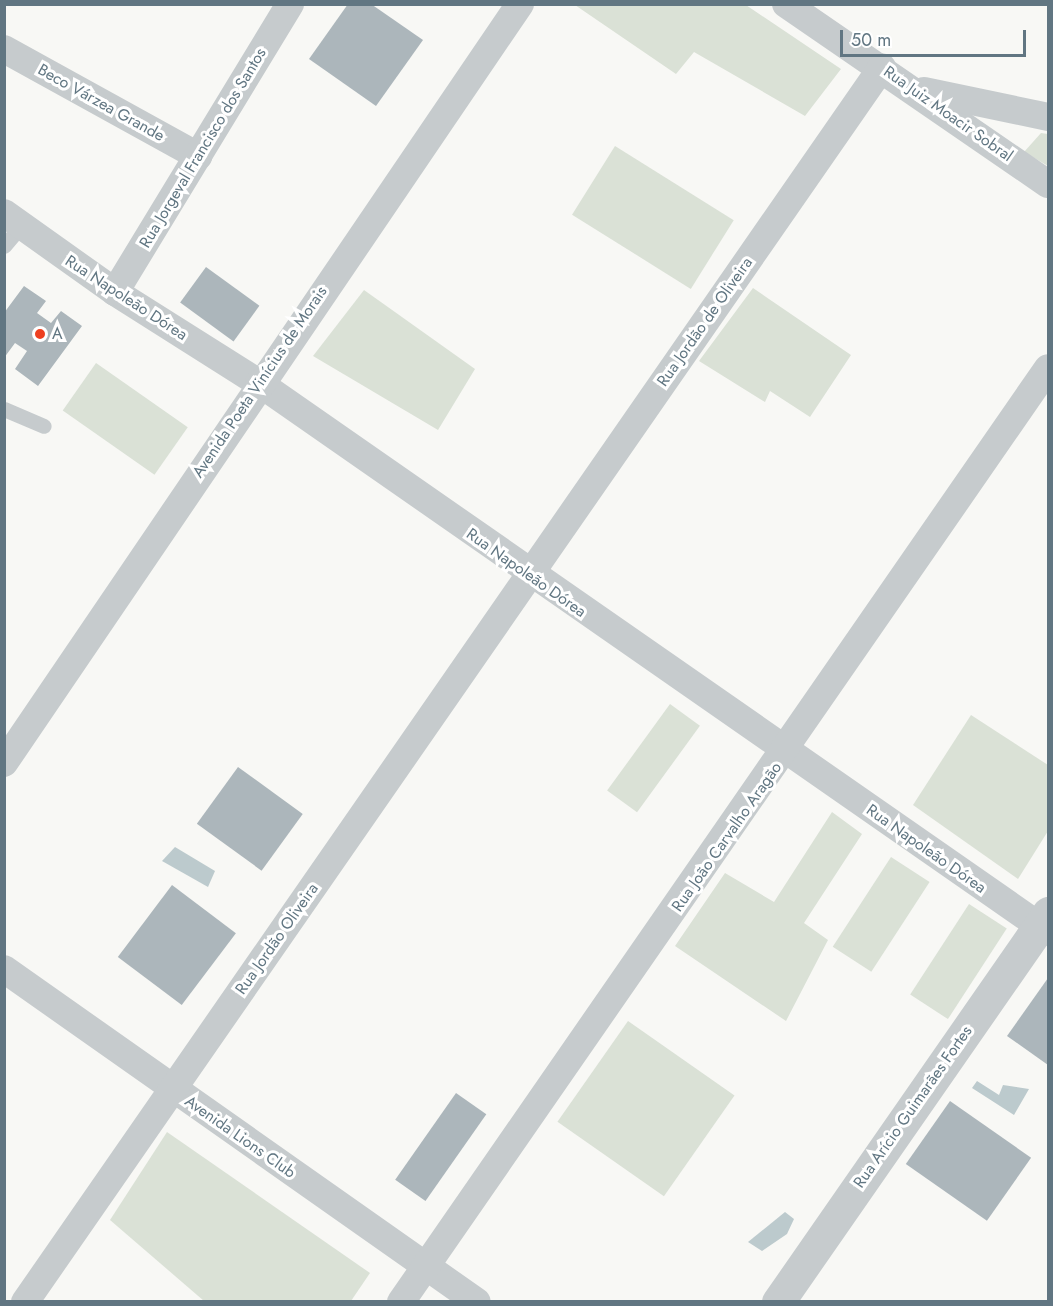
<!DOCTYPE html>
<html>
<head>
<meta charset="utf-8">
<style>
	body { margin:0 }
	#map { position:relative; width:1053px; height:1306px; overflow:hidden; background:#f8f8f5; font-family:Jost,sans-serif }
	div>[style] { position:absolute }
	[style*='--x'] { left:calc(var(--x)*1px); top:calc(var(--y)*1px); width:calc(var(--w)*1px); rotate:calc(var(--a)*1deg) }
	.green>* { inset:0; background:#dae1d6; transform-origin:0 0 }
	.water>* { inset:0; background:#bccacd }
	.building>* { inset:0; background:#acb6bb; transform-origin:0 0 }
	.service>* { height:15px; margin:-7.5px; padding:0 7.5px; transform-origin:7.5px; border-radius:7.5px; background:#c6cbcd }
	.minor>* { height:28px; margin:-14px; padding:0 14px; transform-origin:14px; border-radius:14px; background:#c6cbcd }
	.tertiary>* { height:33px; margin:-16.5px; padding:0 16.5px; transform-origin:16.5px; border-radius:16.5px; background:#c6cbcd }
	.dots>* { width:16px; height:16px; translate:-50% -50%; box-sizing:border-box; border:3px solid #fff; border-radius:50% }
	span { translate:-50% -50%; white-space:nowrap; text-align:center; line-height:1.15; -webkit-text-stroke:6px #fff; paint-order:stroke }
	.street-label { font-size:16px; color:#617682 }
	.poi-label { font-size:16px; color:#617682 }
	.left { translate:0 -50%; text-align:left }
	.frame { position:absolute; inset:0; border:6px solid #617682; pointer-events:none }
	.scale { position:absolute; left:840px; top:30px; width:186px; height:27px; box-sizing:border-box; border:3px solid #617682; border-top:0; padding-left:8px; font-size:18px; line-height:21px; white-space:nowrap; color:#617682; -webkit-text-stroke:4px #fff; paint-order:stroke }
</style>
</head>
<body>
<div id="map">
	<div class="green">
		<i style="clip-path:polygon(575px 5px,746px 5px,841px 69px,805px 116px,694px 52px,676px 74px)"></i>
		<i style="clip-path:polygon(1041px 133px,1048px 134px,1048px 166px,1024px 152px)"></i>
		<i style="left:615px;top:146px;width:140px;height:81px;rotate:32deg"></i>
		<i style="clip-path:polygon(753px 288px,851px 355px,810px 417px,770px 391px,765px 402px,699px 361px)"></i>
		<i style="clip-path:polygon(364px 290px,475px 369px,438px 430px,313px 356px)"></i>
		<i style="left:96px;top:363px;width:112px;height:58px;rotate:35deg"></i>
		<i style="left:670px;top:704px;width:37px;height:107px;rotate:36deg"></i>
		<i style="clip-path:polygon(971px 715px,1048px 765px,1048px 831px,1018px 879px,913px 805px)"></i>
		<i style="clip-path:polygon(832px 812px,862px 834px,804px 923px,828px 940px,786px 1021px,675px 946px,725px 873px,774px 902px)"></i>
		<i style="left:891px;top:857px;width:46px;height:107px;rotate:33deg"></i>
		<i style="left:969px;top:904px;width:45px;height:108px;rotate:33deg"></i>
		<i style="left:628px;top:1021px;width:130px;height:123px;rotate:35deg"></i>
		<i style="clip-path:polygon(167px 1132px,370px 1273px,351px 1301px,204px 1301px,110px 1220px)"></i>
	</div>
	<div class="water">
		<i style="clip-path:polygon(175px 847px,215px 871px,208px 887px,162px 861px)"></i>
		<i style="clip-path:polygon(977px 1081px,999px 1095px,1003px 1085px,1029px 1089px,1014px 1115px,972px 1088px)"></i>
		<i style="clip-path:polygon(785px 1212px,794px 1219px,787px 1234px,762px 1251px,748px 1242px)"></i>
	</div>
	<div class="building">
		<i style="clip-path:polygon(348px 4px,371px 4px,423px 40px,376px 106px,309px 59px)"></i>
		<i style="left:206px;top:267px;width:66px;height:44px;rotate:36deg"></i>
		<i style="clip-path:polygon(24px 286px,46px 301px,37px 313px,51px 323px,61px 311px,82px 326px,38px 386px,15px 369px,27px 351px,15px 343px,4px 358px,4px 313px)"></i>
		<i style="left:238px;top:767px;width:80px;height:70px;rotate:36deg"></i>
		<i style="left:172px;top:885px;width:80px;height:90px;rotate:37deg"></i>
		<i style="clip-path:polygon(1048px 978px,1048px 1065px,1007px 1036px)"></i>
		<i style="left:456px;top:1093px;width:37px;height:106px;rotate:35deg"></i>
		<i style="left:950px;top:1101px;width:99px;height:77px;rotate:35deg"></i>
	</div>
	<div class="service">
		<i style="--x:4;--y:246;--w:23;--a:-50"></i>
		<i style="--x:4;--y:409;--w:43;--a:23"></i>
	</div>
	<div class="minor">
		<i style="--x:786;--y:4;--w:318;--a:34.5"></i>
		<i style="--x:4;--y:49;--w:222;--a:28.9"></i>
		<i style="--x:924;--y:91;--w:127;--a:11.8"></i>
		<i style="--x:4;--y:213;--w:136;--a:35.4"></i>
		<i style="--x:115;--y:292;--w:170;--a:32.3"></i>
		<i style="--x:259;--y:383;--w:961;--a:34.83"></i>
		<i style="--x:115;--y:292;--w:337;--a:-58.7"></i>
		<i style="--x:4;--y:763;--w:918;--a:-55.79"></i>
		<i style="--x:4;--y:969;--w:578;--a:35.15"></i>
		<i style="--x:25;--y:1302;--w:1503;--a:-55.24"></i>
		<i style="--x:401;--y:1302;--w:1136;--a:-55.29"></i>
	</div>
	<div class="tertiary">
		<i style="--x:778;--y:1302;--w:474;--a:-55.2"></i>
	</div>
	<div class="dots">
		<i style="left:40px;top:334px;background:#ee4020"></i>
	</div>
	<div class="street-label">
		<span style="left:101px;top:103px;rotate:29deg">Beco Várzea Grande</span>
		<span style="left:948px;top:114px;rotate:35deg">Rua Juiz Moacir Sobral</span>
		<span style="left:203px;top:148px;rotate:-59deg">Rua Jorgeval Francisco dos Santos</span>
		<span style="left:126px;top:298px;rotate:33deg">Rua Napoleão Dórea</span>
		<span style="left:705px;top:322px;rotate:-55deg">Rua Jordão de Oliveira</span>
		<span style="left:260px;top:382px;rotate:-56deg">Avenida Poeta Vinícius de Morais</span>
		<span style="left:526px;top:573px;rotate:35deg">Rua Napoleão Dórea</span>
		<span style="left:727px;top:837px;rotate:-55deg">Rua João Carvalho Aragão</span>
		<span style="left:926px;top:849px;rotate:35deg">Rua Napoleão Dórea</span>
		<span style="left:277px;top:939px;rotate:-55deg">Rua Jordão Oliveira</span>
		<span style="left:913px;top:1107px;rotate:-55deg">Rua Arício Guimarães Fortes</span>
		<span style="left:240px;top:1137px;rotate:35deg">Avenida Lions Club</span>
	</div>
	<div class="poi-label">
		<span class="left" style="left:52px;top:334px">A</span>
	</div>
	<div class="frame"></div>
	<div class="scale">50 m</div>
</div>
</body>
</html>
